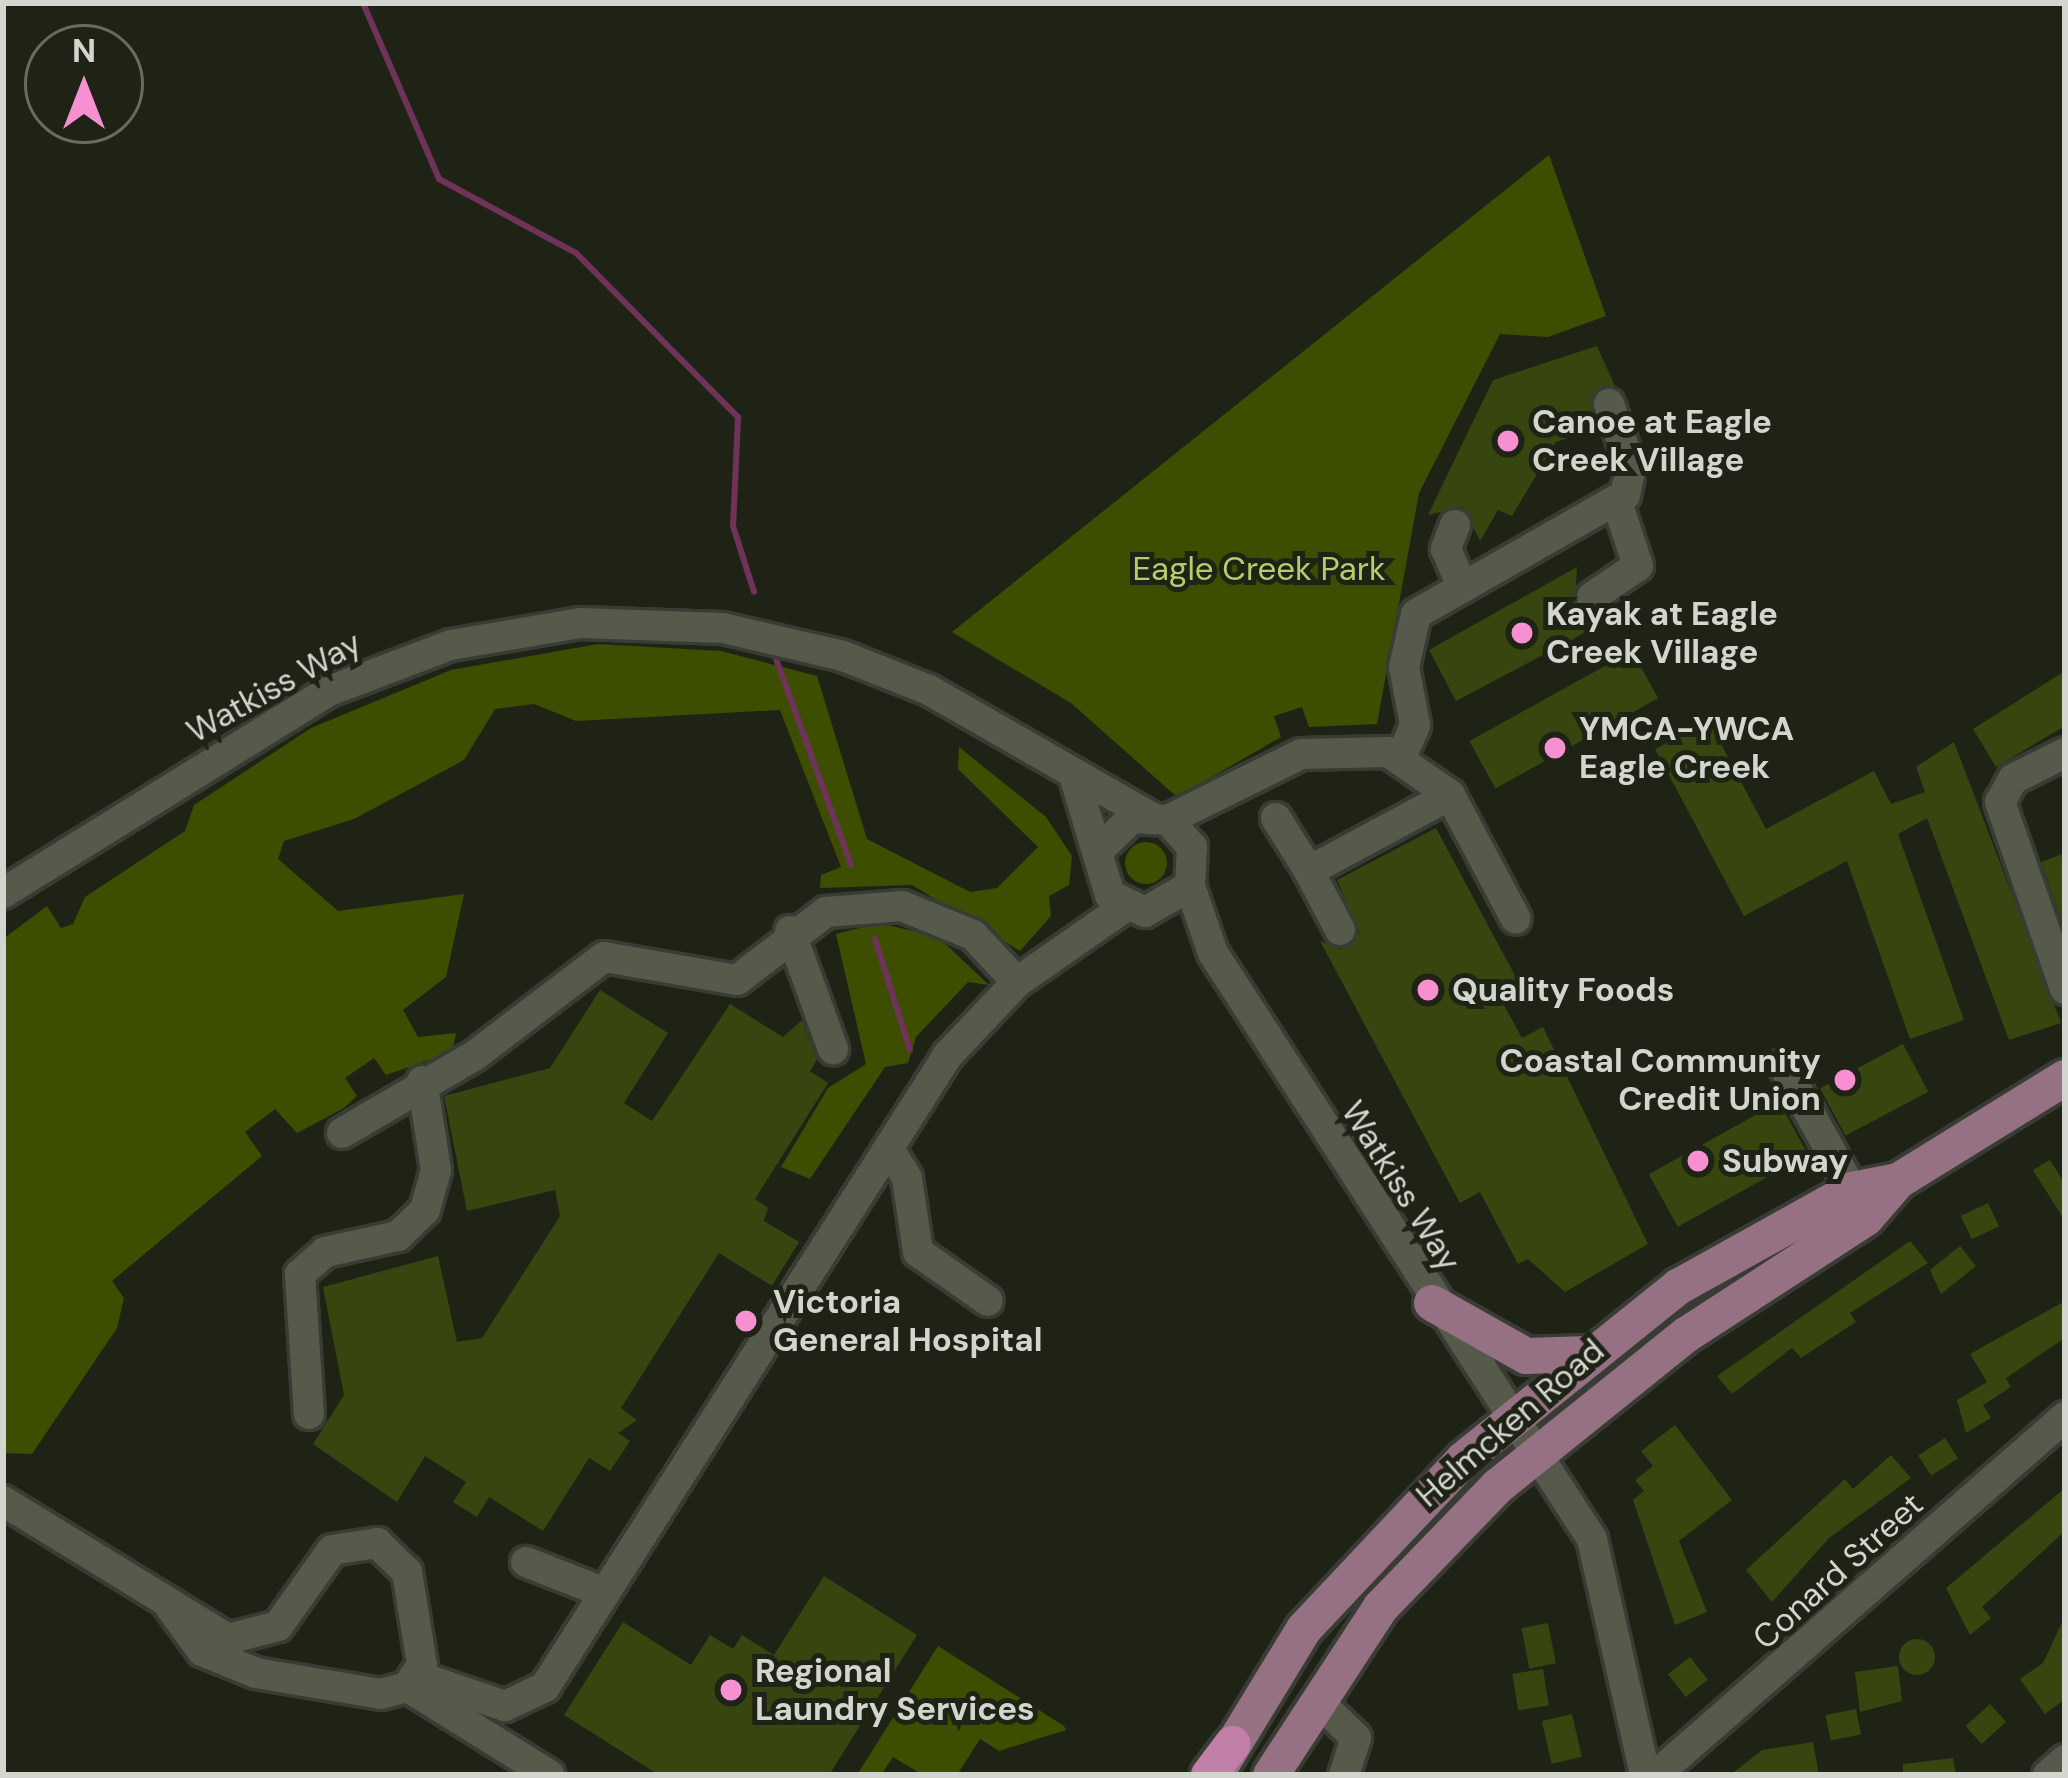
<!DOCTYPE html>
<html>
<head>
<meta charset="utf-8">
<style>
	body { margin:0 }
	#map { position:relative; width:2068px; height:1778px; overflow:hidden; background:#1f2316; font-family:"DM Sans",sans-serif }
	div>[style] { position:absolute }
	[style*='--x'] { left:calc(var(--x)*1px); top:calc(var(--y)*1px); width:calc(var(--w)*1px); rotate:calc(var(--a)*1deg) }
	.green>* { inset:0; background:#3d4e00 }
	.round { border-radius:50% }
	.stream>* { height:6px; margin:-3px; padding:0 3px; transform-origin:3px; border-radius:3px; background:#6f335a }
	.building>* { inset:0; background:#37450e; transform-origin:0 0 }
	.roads { filter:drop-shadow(3px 0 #393c34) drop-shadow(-3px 0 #393c34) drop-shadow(0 3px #393c34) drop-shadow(0 -3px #393c34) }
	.minor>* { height:30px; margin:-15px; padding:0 15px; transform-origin:15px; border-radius:15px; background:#555a4b }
	.major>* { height:36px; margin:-18px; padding:0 18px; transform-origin:18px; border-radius:18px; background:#967083 }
	.highway>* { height:36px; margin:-18px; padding:0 18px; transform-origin:18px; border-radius:18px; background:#c27fa8 }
	.dots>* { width:33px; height:33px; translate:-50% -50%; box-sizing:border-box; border:6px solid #1f2316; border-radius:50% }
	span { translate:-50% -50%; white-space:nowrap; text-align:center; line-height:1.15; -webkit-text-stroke:10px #1f2316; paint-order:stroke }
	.poi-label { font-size:33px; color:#d3d6ce; font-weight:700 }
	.left { translate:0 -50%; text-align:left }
	.right { translate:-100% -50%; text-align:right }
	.park-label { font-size:33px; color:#b2ce6d }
	.street-label { font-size:33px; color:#d3d6ce }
	.frame { position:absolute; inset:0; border:6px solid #d3d6ce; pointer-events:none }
	.north { position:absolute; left:24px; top:24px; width:120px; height:120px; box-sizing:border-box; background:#1f2316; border:3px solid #676b60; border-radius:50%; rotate:0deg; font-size:33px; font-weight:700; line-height:48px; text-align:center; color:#d3d6ce }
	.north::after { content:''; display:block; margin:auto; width:42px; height:54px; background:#f690d0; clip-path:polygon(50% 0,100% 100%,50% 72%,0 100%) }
</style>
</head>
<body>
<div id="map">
	<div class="green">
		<i style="clip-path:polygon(1549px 155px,1606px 316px,1548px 337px,1500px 334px,1419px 493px,1377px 724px,1309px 727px,1302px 707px,1274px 716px,1281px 737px,1177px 797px,1071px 703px,952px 632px)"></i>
		<i style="clip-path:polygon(598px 644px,721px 651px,817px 676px,867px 839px,970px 892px,997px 888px,1038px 847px,958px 769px,959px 747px,1046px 817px,1072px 856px,1069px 885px,1049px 896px,1051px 916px,1020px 951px,912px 885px,820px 888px,821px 875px,841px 867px,780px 710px,576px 721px,534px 704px,495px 709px,464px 760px,354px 819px,284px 841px,278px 859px,338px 911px,464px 894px,446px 977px,403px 1010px,418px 1037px,456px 1033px,452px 1052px,386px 1075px,374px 1058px,345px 1078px,357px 1096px,344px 1108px,297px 1133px,275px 1109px,245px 1132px,262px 1156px,112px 1281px,124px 1298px,117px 1328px,32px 1454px,3px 1453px,3px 939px,47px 906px,61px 928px,73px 924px,85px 897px,185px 831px,194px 805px,311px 728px,451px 670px)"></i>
		<i class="round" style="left:1125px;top:842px;width:42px;height:42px"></i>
		<i style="clip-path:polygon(879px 923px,938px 937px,989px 985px,968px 982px,916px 1037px,908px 1063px,885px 1067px,810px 1179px,781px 1167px,828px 1088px,866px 1064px,836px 934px)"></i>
		<i style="clip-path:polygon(938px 1646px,1064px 1726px,1066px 1730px,999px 1751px,980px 1739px,957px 1775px,923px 1775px,893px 1757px,881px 1775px,857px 1775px)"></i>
	</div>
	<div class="stream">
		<i style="--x:363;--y:3;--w:192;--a:66.6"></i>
		<i style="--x:439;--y:179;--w:156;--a:28.4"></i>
		<i style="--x:576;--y:253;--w:231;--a:45.4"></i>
		<i style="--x:738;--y:417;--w:109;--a:92.6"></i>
		<i style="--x:733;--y:526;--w:69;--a:72.3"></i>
		<i style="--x:775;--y:656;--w:222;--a:70"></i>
		<i style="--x:875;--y:939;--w:116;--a:72.5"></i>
	</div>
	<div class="building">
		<i style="clip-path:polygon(1597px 346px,1615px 386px,1594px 392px,1592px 430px,1556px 442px,1512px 516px,1498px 510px,1480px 541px,1463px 507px,1428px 515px,1493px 380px)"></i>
		<i style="clip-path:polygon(1577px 567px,1575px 607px,1607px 621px,1456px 701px,1429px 650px)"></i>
		<i style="left:1632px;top:651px;width:54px;height:186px;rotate:61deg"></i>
		<i style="clip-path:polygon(2065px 671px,2065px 726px,1996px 767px,1973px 729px)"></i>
		<i style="clip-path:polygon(1709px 721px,1766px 829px,1874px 771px,1891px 804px,1925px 792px,1916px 767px,1954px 742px,2061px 1023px,2009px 1040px,1927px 818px,1898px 834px,1964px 1020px,1910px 1039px,1847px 861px,1744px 916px,1655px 749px)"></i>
		<i style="clip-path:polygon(1436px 828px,1520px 985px,1499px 996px,1522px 1038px,1543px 1027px,1648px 1244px,1565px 1292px,1528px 1259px,1518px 1264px,1480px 1192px,1460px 1203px,1320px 941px,1340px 949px,1359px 932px,1337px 880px)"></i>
		<i style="clip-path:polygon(2065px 853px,2065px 925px,2063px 925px,2041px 862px)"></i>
		<i style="clip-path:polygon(600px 990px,668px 1033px,624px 1103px,652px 1121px,730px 1004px,783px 1037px,802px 1020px,817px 1060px,810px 1071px,828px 1083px,755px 1199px,768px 1208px,764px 1221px,799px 1242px,772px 1286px,719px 1253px,621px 1408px,637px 1420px,618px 1433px,630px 1441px,610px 1471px,589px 1458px,543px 1531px,489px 1497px,477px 1517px,453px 1502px,466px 1482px,425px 1456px,397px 1502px,313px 1444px,344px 1395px,323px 1287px,438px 1256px,457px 1342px,482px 1338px,560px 1216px,555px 1190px,467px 1211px,444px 1096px,550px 1068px)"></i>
		<i style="left:1903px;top:1044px;width:54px;height:94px;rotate:62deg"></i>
		<i style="left:1779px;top:1102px;width:60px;height:149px;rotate:61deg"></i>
		<i style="clip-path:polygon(2050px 1160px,2065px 1184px,2065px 1221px,2033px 1170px)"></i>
		<i style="left:1988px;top:1203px;width:26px;height:30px;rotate:65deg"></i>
		<i style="clip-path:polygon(1910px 1241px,1928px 1263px,1850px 1313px,1856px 1322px,1801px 1358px,1792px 1348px,1732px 1394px,1717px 1376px)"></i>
		<i style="clip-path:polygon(1960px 1246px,1976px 1266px,1941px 1294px,1930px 1270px)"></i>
		<i style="clip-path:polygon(2065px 1301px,2065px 1338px,2006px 1378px,2011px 1387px,1983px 1405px,1991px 1418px,1966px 1433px,1957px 1400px,1987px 1382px,1970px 1354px)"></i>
		<i style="clip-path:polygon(1675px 1425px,1732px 1500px,1679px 1541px,1707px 1612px,1675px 1625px,1633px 1500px,1644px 1491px,1635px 1480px,1653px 1466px,1641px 1451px)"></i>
		<i style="left:1945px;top:1438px;width:24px;height:32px;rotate:57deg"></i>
		<i style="clip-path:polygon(1891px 1455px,1911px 1478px,1829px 1538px,1772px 1602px,1746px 1570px,1845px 1479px,1853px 1489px)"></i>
		<i style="clip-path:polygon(2065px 1488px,2065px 1531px,1982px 1607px,1991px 1618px,1970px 1635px,1946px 1588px)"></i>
		<i style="clip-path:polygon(824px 1576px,917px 1635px,829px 1775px,659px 1775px,564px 1715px,623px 1622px,691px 1665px,710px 1635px,733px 1649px,742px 1635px,774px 1655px)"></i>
		<i style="clip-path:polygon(2065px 1616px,2065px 1699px,2045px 1714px,2020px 1679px,2043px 1663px)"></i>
		<i style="left:1548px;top:1623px;width:41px;height:27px;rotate:79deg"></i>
		<i class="round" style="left:1899px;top:1639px;width:36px;height:36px"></i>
		<i style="left:1690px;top:1657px;width:29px;height:28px;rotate:52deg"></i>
		<i style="clip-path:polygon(1898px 1666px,1902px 1701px,1860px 1712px,1855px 1672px)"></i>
		<i style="left:1543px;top:1669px;width:37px;height:31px;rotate:81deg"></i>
		<i style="left:1990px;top:1704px;width:24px;height:33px;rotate:48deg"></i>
		<i style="left:1856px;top:1709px;width:26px;height:31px;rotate:79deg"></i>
		<i style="left:1572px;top:1714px;width:44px;height:31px;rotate:77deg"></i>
		<i style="clip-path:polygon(1813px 1742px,1819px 1775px,1730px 1775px,1762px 1750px)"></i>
		<i style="clip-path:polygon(1953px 1758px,1956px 1775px,1903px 1775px,1903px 1764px)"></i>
	</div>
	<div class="roads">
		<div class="minor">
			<i style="--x:1455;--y:525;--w:26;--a:111"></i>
			<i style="--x:1446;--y:549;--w:39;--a:67"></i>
			<i style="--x:1592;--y:597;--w:55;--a:-34"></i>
			<i style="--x:1638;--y:566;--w:67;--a:-108.2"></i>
			<i style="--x:2065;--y:753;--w:58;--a:153.4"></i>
			<i style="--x:2013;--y:779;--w:26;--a:119"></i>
			<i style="--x:2000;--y:802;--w:198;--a:70.8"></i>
			<i style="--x:1401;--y:757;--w:35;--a:-66"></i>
			<i style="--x:1415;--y:725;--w:59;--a:-100.7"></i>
			<i style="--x:1404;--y:667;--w:54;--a:-77.2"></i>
			<i style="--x:1416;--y:614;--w:241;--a:-29.7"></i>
			<i style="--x:1625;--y:495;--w:29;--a:-78"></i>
			<i style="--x:1631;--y:467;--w:67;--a:-109.2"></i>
			<i style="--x:1076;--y:782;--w:118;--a:73.3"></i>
			<i style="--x:1110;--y:895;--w:39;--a:26"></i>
			<i style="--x:1145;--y:912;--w:52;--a:-30"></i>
			<i style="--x:1190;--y:886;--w:39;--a:-87"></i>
			<i style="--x:1192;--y:847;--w:36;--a:-132"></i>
			<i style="--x:1168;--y:820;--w:36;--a:-177"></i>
			<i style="--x:1132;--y:818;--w:47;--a:135.9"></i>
			<i style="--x:1276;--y:818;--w:62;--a:58.1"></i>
			<i style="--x:1168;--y:820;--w:148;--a:-26.4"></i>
			<i style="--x:1301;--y:754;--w:87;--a:-1.3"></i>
			<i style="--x:1388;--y:752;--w:75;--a:34.7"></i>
			<i style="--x:1450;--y:795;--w:140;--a:62"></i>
			<i style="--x:1190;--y:886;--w:71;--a:71.1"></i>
			<i style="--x:1213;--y:953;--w:698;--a:57.11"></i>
			<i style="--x:1592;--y:1539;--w:242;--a:77.3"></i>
			<i style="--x:3;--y:893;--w:384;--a:-31.8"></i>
			<i style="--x:329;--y:691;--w:130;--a:-20.7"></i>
			<i style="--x:451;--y:645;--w:131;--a:-9.7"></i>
			<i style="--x:580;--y:623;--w:143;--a:2"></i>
			<i style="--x:723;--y:628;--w:123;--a:13.1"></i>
			<i style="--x:843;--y:656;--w:92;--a:21.6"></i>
			<i style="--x:929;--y:690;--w:254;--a:29.8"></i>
			<i style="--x:1340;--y:930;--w:67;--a:-117.7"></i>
			<i style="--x:1309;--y:871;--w:160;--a:-28.3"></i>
			<i style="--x:790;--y:931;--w:126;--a:70"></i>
			<i style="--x:1783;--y:1065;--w:143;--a:61.1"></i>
			<i style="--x:342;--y:1133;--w:153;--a:-30.3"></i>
			<i style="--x:474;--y:1056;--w:163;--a:-37.3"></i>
			<i style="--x:604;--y:957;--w:135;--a:9.8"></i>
			<i style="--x:737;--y:980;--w:112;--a:-37.4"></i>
			<i style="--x:826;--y:912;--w:76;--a:-4.5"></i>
			<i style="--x:902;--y:906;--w:77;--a:22.2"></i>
			<i style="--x:973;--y:935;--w:64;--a:46.9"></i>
			<i style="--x:889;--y:1149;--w:34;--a:58"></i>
			<i style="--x:907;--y:1178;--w:75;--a:81.5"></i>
			<i style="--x:918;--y:1252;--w:85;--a:35"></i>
			<i style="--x:309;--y:1414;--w:140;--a:-93.7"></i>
			<i style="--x:300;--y:1274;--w:33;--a:-41"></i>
			<i style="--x:325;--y:1252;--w:75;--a:-12.4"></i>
			<i style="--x:398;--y:1236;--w:37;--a:-44"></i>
			<i style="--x:425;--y:1210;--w:41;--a:-74.6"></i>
			<i style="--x:436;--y:1170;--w:90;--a:-98.9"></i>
			<i style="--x:3;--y:1501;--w:264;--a:31.5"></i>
			<i style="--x:228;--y:1639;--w:52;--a:-14.6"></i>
			<i style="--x:278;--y:1626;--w:93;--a:-54.6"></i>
			<i style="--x:332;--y:1550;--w:46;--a:-8.8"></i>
			<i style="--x:377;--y:1543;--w:42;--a:44"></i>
			<i style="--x:407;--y:1572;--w:94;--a:80.8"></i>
			<i style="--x:422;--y:1665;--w:27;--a:124"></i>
			<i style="--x:407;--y:1687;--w:27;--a:165"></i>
			<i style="--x:381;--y:1694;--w:127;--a:-170.5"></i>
			<i style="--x:256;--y:1673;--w:58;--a:-157.8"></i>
			<i style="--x:202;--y:1651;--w:54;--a:-126"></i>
			<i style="--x:526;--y:1562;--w:82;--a:21.5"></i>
			<i style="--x:417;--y:1676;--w:93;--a:18.8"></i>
			<i style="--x:505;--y:1706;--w:44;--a:-25.4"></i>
			<i style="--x:545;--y:1687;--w:750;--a:-57.48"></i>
			<i style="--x:948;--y:1055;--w:100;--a:-46.6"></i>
			<i style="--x:1017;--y:982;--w:131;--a:-34.8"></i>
			<i style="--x:411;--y:1689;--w:163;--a:31.9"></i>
			<i style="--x:1317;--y:1700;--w:54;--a:44.3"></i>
			<i style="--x:1356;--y:1738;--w:39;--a:108"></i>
			<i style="--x:1656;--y:1775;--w:544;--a:-41.2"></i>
			<i style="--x:2048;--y:1775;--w:23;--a:-41"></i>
		</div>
		<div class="major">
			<i style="--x:1432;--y:1303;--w:108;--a:29.4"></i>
			<i style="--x:1526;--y:1356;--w:63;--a:-1.8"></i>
			<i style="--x:1218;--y:1770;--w:165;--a:-58.6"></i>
			<i style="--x:1304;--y:1629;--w:233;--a:-46.7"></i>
			<i style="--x:1464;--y:1459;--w:275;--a:-38.8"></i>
			<i style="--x:1678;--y:1287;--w:199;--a:-29.1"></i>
			<i style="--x:1852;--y:1190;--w:47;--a:-11.1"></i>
			<i style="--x:1271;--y:1775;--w:201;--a:-56.8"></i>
			<i style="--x:1381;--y:1607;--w:168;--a:-46"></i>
			<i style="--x:1498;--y:1486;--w:241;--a:-38.8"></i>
			<i style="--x:1686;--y:1335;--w:215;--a:-33"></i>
			<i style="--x:1866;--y:1218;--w:49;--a:-49.1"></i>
			<i style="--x:1898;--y:1181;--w:196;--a:-31.7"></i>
		</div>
		<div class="highway">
			<i style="--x:1209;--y:1775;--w:39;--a:-53"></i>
		</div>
	</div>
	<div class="dots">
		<i style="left:1508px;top:441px;background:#f690d0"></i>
		<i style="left:1522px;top:633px;background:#f690d0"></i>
		<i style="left:1555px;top:748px;background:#f690d0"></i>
		<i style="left:1428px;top:990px;background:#f690d0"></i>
		<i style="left:1845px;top:1080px;background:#f690d0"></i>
		<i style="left:1698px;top:1161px;background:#f690d0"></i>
		<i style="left:746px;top:1321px;background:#f690d0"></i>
		<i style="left:731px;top:1690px;background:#f690d0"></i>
	</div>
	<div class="poi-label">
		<span class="left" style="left:1532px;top:441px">Canoe at Eagle<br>Creek Village</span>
		<span class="left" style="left:1546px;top:633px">Kayak at Eagle<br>Creek Village</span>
		<span class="left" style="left:1579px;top:748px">YMCA-YWCA<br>Eagle Creek</span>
		<span class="left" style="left:1452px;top:990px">Quality Foods</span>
		<span class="right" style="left:1821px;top:1080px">Coastal Community<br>Credit Union</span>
		<span class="left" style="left:1722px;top:1161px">Subway</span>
		<span class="left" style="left:773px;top:1321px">Victoria<br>General Hospital</span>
		<span class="left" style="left:755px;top:1690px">Regional<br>Laundry Services</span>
	</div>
	<div class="park-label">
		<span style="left:1259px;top:569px">Eagle Creek Park</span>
	</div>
	<div class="street-label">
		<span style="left:274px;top:687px;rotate:-29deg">Watkiss Way</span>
		<span style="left:1401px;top:1186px;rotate:58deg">Watkiss Way</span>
		<span style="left:1510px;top:1423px;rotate:-41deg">Helmcken Road</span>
		<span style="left:1838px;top:1571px;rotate:-42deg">Conard Street</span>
	</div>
	<div class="frame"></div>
	<div class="north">N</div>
</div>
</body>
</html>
